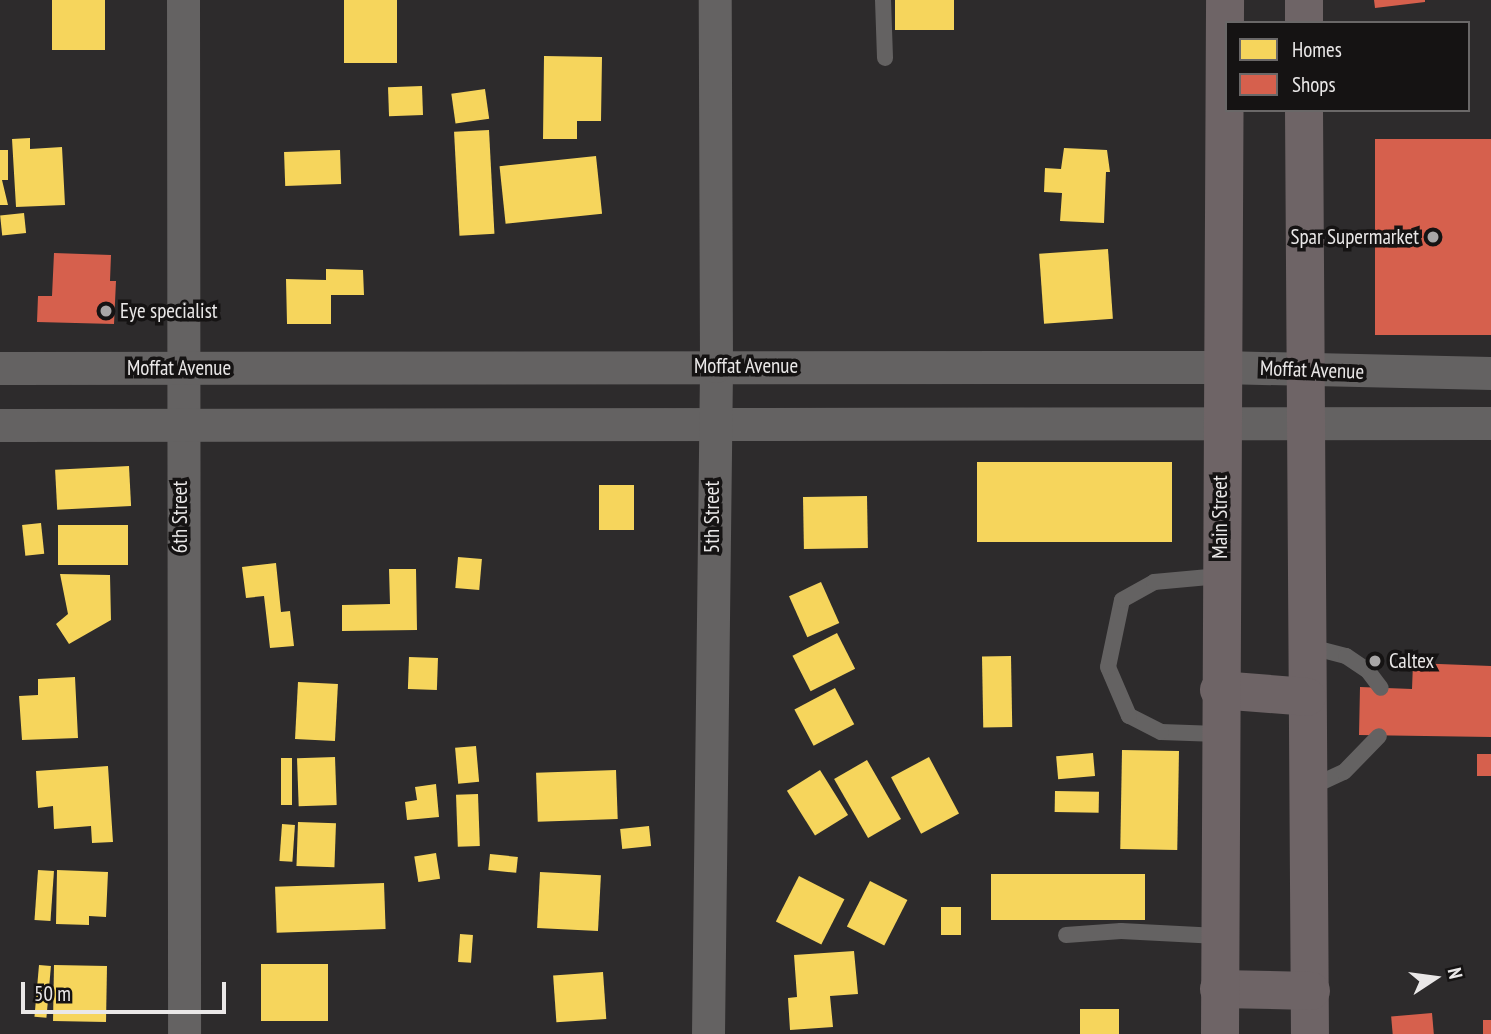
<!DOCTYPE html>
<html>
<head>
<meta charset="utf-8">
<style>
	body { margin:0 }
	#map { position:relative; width:1491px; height:1034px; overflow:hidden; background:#2d2b2c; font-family:"PT Sans Narrow",sans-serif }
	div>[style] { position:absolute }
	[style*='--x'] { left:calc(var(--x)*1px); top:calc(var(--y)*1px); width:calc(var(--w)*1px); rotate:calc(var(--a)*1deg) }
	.homes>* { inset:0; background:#f6d55c; transform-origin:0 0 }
	.shops>* { inset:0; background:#d6604d; transform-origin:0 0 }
	.service>* { height:16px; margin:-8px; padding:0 8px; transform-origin:8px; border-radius:8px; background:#646262 }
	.minor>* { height:33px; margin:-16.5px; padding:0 16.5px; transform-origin:16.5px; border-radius:16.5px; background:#646262 }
	.trunk>* { height:38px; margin:-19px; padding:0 19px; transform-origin:19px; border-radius:19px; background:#6e6466 }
	.dots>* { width:19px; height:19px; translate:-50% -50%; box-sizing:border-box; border:4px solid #151313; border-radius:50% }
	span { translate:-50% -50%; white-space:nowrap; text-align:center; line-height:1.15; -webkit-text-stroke:7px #151313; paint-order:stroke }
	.poi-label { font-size:21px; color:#eae8e8 }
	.right { translate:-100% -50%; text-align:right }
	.left { translate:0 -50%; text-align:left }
	.street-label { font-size:21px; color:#eae8e8 }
	.legend { position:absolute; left:1225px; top:21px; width:245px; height:91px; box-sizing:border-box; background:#151313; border:2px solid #6a6868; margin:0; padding:9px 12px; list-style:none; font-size:21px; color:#eae8e8 }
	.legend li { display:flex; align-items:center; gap:14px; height:35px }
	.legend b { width:35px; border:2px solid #6a6868 }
	.north { position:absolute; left:1400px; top:943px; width:70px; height:70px; -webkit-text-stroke:5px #151313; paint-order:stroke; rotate:77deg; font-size:19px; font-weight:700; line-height:28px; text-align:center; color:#eae8e8 }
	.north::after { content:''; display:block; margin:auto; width:24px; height:32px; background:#eae8e8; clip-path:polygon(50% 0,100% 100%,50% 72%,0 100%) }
	.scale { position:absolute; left:21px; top:982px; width:205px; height:32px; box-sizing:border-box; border:4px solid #eae8e8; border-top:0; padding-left:9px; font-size:21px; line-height:24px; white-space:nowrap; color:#eae8e8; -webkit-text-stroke:5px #151313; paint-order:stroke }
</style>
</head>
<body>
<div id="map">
	<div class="homes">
		<i style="left:52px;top:0;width:53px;height:50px"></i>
		<i style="left:344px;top:0;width:53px;height:63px"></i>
		<i style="left:895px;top:0;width:59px;height:30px"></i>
		<i style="clip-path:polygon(544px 56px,602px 57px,601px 121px,577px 121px,577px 139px,543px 139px)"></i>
		<i style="left:422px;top:86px;width:29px;height:34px;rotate:88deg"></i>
		<i style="left:485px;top:89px;width:30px;height:34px;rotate:82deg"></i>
		<i style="left:489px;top:130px;width:104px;height:35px;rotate:87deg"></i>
		<i style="clip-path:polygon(30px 138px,30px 149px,62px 147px,65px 205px,16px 207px,12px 139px)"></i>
		<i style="clip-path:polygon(1064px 148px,1107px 150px,1110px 172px,1106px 172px,1104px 223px,1060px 221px,1062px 193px,1044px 192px,1045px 168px,1061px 169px)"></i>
		<i style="clip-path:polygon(0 150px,8px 150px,8px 180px,2px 180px,8px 205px,0 205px)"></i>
		<i style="left:340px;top:150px;width:34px;height:56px;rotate:88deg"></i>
		<i style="left:596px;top:156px;width:58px;height:97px;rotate:84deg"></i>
		<i style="left:24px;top:213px;width:20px;height:24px;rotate:84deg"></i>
		<i style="left:1108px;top:249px;width:70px;height:69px;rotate:86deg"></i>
		<i style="clip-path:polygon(326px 269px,363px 270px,364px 295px,331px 295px,331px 324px,287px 324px,286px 279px,326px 280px)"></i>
		<i style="left:977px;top:462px;width:195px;height:80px"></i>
		<i style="left:129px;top:466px;width:40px;height:74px;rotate:87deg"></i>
		<i style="left:599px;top:485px;width:35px;height:45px"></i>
		<i style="left:867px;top:496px;width:52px;height:64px;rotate:89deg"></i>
		<i style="left:41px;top:523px;width:31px;height:19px;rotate:84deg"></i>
		<i style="left:58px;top:525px;width:70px;height:40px"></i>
		<i style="left:458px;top:557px;width:24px;height:31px;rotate:5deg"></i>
		<i style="clip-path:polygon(276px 563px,281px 612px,290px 611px,294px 646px,270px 648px,264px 596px,246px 598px,242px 567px)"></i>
		<i style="clip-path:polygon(389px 569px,416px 569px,417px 630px,342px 631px,342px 605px,390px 604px)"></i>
		<i style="clip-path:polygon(60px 574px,110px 575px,111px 620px,69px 644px,56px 624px,68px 614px)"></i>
		<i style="left:821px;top:582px;width:45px;height:35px;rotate:66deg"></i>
		<i style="left:837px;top:633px;width:40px;height:50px;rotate:63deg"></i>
		<i style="left:1011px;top:656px;width:71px;height:29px;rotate:89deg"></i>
		<i style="left:409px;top:657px;width:29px;height:32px;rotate:2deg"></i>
		<i style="clip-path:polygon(75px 677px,78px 738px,22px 740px,19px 696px,38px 695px,38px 679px)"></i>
		<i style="left:298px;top:682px;width:40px;height:57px;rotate:3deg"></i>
		<i style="left:835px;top:688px;width:41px;height:46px;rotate:62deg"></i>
		<i style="left:476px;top:746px;width:36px;height:21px;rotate:85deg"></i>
		<i style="left:1122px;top:750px;width:57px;height:99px;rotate:1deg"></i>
		<i style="left:1093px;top:753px;width:23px;height:37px;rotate:85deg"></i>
		<i style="left:335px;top:757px;width:48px;height:38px;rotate:88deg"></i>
		<i style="left:929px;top:757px;width:64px;height:43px;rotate:62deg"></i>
		<i style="left:281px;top:758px;width:11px;height:47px"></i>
		<i style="left:867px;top:760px;width:68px;height:38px;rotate:60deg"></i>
		<i style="clip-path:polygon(108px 766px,113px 842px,92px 843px,91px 826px,54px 829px,53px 806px,38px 808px,36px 771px)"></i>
		<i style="left:616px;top:770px;width:49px;height:80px;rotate:88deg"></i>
		<i style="left:820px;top:770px;width:53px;height:39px;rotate:58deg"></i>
		<i style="clip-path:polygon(436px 784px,439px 817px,407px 820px,405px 802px,417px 800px,415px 787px)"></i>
		<i style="left:1055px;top:791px;width:44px;height:21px;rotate:1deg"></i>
		<i style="left:478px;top:794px;width:52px;height:22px;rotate:88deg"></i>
		<i style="left:298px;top:822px;width:38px;height:44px;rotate:2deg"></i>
		<i style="left:282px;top:824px;width:13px;height:37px;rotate:4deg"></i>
		<i style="left:649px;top:826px;width:20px;height:29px;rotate:84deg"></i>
		<i style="left:436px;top:853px;width:26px;height:22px;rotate:81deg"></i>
		<i style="left:490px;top:854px;width:28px;height:16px;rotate:6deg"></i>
		<i style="left:38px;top:870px;width:16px;height:50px;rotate:4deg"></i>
		<i style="clip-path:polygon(57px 870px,108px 872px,106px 917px,89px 916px,89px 925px,56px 924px)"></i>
		<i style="left:540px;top:872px;width:61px;height:56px;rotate:3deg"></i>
		<i style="left:991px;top:874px;width:154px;height:46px"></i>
		<i style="left:799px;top:876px;width:51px;height:51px;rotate:27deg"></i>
		<i style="left:870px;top:881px;width:42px;height:51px;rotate:27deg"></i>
		<i style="left:384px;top:883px;width:46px;height:109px;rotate:88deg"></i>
		<i style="left:941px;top:907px;width:20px;height:28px"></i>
		<i style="left:460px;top:934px;width:13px;height:28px;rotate:4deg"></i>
		<i style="clip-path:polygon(854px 951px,858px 994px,830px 996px,833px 1027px,790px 1030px,788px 998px,797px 997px,794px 955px)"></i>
		<i style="left:261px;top:964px;width:67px;height:57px"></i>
		<i style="left:39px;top:965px;width:12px;height:52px;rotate:5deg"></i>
		<i style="left:54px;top:965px;width:53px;height:56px;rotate:1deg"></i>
		<i style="left:603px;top:972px;width:47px;height:50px;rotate:86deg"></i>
		<i style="left:1119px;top:1009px;width:25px;height:39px;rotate:90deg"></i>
	</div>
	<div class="shops">
		<i style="clip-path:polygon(1374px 0,1425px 0,1425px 2px,1375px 8px)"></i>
		<i style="left:1375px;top:139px;width:116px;height:196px"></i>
		<i style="clip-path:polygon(54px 253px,111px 255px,110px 281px,116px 281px,114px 324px,37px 322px,38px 296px,52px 296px)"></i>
		<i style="clip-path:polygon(1413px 663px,1491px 666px,1491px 737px,1359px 735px,1360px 687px,1412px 689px)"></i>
		<i style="left:1477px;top:754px;width:14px;height:22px"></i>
		<i style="left:1432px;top:1013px;width:21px;height:41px;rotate:85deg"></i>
		<i style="left:1483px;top:1020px;width:8px;height:14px"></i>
	</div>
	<div class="service">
		<i style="--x:883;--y:0;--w:58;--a:88"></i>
		<i style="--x:1307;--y:646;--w:40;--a:14.4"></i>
		<i style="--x:1346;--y:656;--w:27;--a:34"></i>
		<i style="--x:1368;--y:671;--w:21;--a:53"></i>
		<i style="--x:1218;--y:734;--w:57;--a:-178"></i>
		<i style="--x:1161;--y:732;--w:36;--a:-153"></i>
		<i style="--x:1129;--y:716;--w:53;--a:-113.2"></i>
		<i style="--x:1108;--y:667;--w:68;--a:-78.2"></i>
		<i style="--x:1122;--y:600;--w:37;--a:-29"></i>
		<i style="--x:1154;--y:582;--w:66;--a:-5.2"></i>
		<i style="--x:1309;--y:788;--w:38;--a:-25"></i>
		<i style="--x:1344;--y:772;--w:50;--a:-45.8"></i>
		<i style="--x:1066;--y:935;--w:55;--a:-4.2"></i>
		<i style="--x:1121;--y:931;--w:97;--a:3"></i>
	</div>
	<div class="minor">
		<i style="--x:183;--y:0;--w:1034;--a:89.94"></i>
		<i style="--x:0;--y:368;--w:1221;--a:-0.05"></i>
		<i style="--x:1221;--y:367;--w:270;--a:1.3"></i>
		<i style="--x:0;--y:425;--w:1491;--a:-0.08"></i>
		<i style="--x:708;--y:1034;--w:668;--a:-89.31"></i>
		<i style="--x:716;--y:366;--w:366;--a:-90.2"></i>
	</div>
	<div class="trunk">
		<i style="--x:1304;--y:0;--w:23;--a:90"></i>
		<i style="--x:1304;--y:110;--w:924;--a:89.63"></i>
		<i style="--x:1219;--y:690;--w:88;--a:4.5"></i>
		<i style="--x:1219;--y:989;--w:92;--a:1.2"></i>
		<i style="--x:1220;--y:1034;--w:1034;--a:-89.72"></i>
	</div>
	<div class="dots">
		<i style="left:1433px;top:237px;background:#a8a6a6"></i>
		<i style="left:106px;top:311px;background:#a8a6a6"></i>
		<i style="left:1375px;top:661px;background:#a8a6a6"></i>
	</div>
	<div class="poi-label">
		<span class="right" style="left:1419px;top:237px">Spar Supermarket</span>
		<span class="left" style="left:120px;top:311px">Eye specialist</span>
		<span class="left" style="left:1389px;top:661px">Caltex</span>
	</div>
	<div class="street-label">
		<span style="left:746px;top:366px">Moffat Avenue</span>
		<span style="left:179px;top:368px">Moffat Avenue</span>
		<span style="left:1312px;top:370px;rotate:2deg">Moffat Avenue</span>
		<span style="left:180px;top:517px;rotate:-90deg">6th Street</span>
		<span style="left:712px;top:517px;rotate:-90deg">5th Street</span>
		<span style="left:1220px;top:517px;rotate:-90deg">Main Street</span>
	</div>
	<ul class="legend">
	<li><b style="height:19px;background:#f6d55c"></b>Homes</li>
	<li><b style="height:19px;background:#d6604d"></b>Shops</li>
	</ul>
	<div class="north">N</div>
	<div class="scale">50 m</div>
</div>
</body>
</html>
